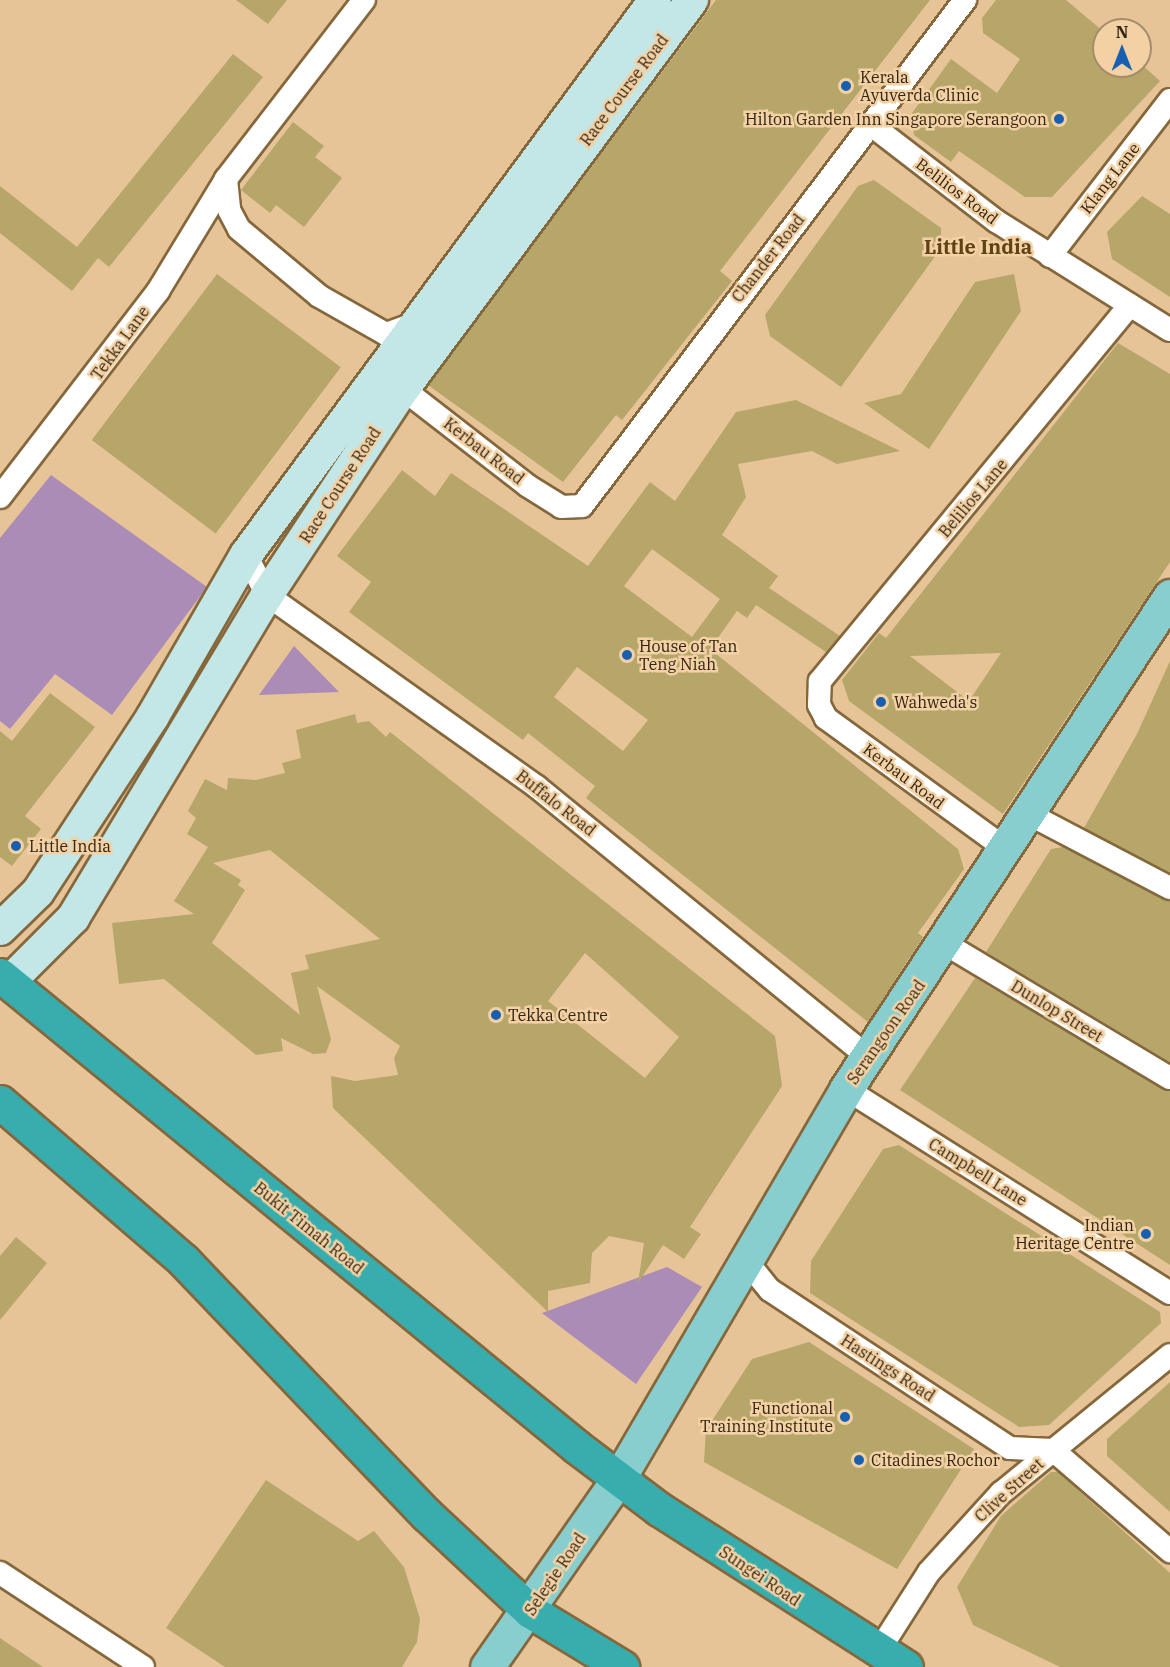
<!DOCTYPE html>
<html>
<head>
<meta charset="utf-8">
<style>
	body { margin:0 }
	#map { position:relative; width:1170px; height:1667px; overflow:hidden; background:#e6c497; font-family:"IBM Plex Serif",serif }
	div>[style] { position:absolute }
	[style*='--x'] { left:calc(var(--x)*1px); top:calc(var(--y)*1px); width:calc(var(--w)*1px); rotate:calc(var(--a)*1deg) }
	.green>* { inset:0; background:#aa8cb7 }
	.building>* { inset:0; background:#b6a669; transform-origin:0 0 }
	.roads { filter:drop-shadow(2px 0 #85673c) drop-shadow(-2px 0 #85673c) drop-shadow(0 2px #85673c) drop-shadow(0 -2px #85673c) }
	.street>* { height:22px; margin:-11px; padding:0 11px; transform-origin:11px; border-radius:11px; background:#fff }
	.secondary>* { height:32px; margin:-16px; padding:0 16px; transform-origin:16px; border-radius:16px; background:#c3e6e7 }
	.primary>* { height:33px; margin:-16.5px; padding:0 16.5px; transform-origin:16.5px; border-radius:16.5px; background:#88cece }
	.highway>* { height:33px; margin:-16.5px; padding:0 16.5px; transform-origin:16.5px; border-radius:16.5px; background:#38adae }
	.dots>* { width:16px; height:16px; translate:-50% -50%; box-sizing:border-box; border:3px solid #f3d1a4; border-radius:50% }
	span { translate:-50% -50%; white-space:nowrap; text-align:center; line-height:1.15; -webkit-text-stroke:5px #f3d1a4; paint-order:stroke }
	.poi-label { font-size:16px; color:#312513 }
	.left { translate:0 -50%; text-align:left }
	.right { translate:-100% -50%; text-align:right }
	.street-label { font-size:16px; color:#312513 }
	.quarter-label { font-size:20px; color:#5f4317; font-weight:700 }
	.north { position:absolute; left:1092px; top:18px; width:60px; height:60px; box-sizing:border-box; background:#f3d1a4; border:2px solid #a58c6a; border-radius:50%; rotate:0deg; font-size:16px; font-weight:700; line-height:24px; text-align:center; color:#312513 }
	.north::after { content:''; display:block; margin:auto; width:21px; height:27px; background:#195faf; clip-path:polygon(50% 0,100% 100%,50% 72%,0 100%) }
</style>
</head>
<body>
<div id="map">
	<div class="green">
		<i style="clip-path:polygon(51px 475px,207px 587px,112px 715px,55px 674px,10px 729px,0 721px,0 538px)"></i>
		<i style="clip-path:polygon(294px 646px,339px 692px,259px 695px)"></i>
		<i style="clip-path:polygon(667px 1267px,702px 1287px,636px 1384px,542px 1313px)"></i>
	</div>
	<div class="building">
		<i style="clip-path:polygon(236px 0,287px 0,268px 24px)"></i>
		<i style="clip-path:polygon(716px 0,930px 0,720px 271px,732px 281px,622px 420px,616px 415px,563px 482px,428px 385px)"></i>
		<i style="clip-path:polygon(996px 0,1066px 0,1104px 32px,1104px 66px,1140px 63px,1160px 81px,1052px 197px,1025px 197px,959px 151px,951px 162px,914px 135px,912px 113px,951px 59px,997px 93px,1020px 59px,983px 33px,982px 18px)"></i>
		<i style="clip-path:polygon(233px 54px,263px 77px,109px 267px,98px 258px,72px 291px,0 233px,0 186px,77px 247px)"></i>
		<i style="clip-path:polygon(293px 122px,324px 146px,315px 157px,342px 178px,304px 227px,276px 205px,270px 213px,241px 190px)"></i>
		<i style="clip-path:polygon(874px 180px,941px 228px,941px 248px,841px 387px,770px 336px,765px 315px,858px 186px)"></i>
		<i style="clip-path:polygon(1142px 196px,1170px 214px,1170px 297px,1112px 259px,1107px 232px)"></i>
		<i style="left:217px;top:274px;width:155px;height:208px;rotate:37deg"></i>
		<i style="clip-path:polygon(1014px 274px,1021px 311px,929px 449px,864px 403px,901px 394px,975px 282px)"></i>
		<i style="clip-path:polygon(evenodd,1118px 343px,1170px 374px,1170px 562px,1003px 814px,849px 701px,842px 680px,879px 633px,886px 638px,1118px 343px,1001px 653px,969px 701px,910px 656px,1001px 653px)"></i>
		<i style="clip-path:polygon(evenodd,796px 400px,900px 451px,837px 464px,812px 451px,738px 464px,746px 497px,722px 535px,778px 576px,769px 588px,840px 636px,826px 652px,756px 605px,747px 618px,737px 611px,710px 649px,958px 849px,964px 869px,918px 933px,923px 937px,868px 1022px,586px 798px,595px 786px,528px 733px,523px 740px,349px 612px,371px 582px,337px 556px,402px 470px,435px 496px,451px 473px,588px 566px,650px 482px,675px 501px,736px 412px,796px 400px,652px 549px,720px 599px,692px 637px,624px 586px,652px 549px,796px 400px,577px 667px,648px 720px,623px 751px,554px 697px,577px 667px)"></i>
		<i style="clip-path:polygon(1170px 661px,1170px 873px,1084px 828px,1137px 734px)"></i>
		<i style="clip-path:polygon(50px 693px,95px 727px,25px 816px,41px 829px,12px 866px,0 857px,0 731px,12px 741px)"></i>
		<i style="clip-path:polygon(evenodd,355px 714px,357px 723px,369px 721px,386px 737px,390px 732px,775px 1036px,782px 1086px,690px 1227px,701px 1234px,684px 1259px,663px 1245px,638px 1283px,644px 1243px,609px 1236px,592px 1253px,590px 1283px,548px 1291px,548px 1312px,333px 1108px,331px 1076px,355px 1081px,398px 1075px,394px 1058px,400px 1046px,317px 986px,331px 1039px,326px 1053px,313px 1054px,281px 1038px,283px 1051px,256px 1055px,164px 979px,119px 984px,112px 923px,194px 914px,174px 901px,208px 847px,187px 834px,196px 818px,188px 811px,205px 779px,227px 790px,228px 778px,256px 780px,285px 773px,282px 763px,301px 758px,296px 730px,355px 714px,270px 850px,380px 939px,305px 955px,309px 969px,291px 973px,300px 1015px,212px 943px,245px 890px,238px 885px,241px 880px,213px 863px,270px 850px,355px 714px,585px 953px,679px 1037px,645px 1078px,548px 1001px,585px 953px)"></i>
		<i style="clip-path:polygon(1063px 847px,1170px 901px,1170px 1062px,986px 952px,1051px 849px)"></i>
		<i style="clip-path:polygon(975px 978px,1170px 1091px,1170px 1265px,900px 1090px)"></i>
		<i style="clip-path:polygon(899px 1145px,1160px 1312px,1161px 1323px,1049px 1425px,1019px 1427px,810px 1293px,811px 1261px,883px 1149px)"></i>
		<i style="clip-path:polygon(16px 1237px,47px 1263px,0 1320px,0 1256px)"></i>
		<i style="clip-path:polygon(809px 1342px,974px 1449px,897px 1569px,704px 1462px,706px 1430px,752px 1359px)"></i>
		<i style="clip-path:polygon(1170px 1382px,1170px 1512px,1107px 1456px,1107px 1439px)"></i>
		<i style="clip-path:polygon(1051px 1472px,1058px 1472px,1170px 1573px,1170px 1667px,1060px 1667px,973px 1625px,957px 1587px,1001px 1516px)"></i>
		<i style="clip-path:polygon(266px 1480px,358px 1541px,374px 1531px,404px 1567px,420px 1619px,417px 1642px,402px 1667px,225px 1667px,166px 1628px)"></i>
		<i style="clip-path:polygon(0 1638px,43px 1667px,0 1667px)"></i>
	</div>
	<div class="roads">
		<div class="street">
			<i style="--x:870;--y:124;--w:159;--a:37.6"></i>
			<i style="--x:996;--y:221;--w:205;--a:32.1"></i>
			<i style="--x:226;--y:179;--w:31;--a:84"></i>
			<i style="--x:229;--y:210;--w:21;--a:62"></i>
			<i style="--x:239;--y:229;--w:104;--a:39.9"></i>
			<i style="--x:319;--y:296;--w:77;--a:29.6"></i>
			<i style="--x:386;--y:334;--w:30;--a:-20"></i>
			<i style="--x:1050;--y:256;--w:197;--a:-52.4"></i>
			<i style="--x:403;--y:389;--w:158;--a:37.8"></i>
			<i style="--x:528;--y:486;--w:39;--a:32"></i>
			<i style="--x:561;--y:507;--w:21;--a:-3"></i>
			<i style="--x:582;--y:506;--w:635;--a:-52.88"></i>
			<i style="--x:0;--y:497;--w:260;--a:-52.5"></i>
			<i style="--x:158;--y:291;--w:131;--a:-58.7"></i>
			<i style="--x:226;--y:179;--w:226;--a:-52.4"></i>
			<i style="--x:246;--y:555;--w:45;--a:62.3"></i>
			<i style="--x:267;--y:595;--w:331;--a:35.4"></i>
			<i style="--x:537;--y:787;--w:427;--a:39.2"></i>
			<i style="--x:1029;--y:814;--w:159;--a:27.7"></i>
			<i style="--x:1006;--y:849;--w:223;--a:-144"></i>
			<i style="--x:826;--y:718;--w:15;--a:-118"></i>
			<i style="--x:819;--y:705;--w:24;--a:-88"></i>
			<i style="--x:820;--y:681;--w:487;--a:-50.5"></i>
			<i style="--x:944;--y:943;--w:263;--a:30.9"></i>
			<i style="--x:846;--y:1089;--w:383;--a:32.2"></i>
			<i style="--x:756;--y:1273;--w:22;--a:51"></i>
			<i style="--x:770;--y:1290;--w:287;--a:33.4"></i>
			<i style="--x:1010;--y:1448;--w:43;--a:2.7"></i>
			<i style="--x:1053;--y:1450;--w:155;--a:40.8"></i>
			<i style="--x:0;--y:1573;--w:171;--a:33.3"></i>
			<i style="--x:878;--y:1652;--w:95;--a:-57.5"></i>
			<i style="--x:929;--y:1572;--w:107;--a:-47.7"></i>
			<i style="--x:1001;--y:1493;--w:218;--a:-39.2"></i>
		</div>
		<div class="secondary">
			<i style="--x:0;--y:929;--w:53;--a:-44.2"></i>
			<i style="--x:38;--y:892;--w:210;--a:-56.8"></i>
			<i style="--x:153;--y:716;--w:186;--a:-60"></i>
			<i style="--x:246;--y:555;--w:689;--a:-53.61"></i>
			<i style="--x:9;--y:982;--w:91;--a:-45"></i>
			<i style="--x:73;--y:918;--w:377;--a:-59"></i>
			<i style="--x:267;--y:595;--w:247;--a:-56.6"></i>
			<i style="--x:403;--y:389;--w:485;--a:-53.4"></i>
		</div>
		<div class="primary">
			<i style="--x:487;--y:1667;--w:231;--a:-55.1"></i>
			<i style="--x:619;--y:1478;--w:450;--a:-59.7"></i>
			<i style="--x:846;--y:1089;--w:590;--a:-56.69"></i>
		</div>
		<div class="highway">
			<i style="--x:0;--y:975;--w:745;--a:39.28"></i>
			<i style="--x:577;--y:1447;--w:103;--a:37.1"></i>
			<i style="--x:659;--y:1509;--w:293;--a:32.6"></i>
			<i style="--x:0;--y:1102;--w:242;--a:40.8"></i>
			<i style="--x:183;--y:1260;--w:353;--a:46.3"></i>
			<i style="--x:427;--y:1515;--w:141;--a:43"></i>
			<i style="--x:530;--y:1611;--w:108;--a:31.3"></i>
		</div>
	</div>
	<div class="dots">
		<i style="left:846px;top:86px;background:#195faf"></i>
		<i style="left:1059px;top:119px;background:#195faf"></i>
		<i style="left:627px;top:655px;background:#195faf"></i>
		<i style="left:881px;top:702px;background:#195faf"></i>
		<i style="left:16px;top:846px;background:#195faf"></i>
		<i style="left:496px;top:1015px;background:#195faf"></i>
		<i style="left:1146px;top:1234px;background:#195faf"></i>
		<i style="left:845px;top:1417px;background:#195faf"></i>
		<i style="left:859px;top:1460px;background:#195faf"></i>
	</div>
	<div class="poi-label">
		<span class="left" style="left:860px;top:86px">Kerala<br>Ayuverda Clinic</span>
		<span class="right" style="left:1047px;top:119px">Hilton Garden Inn Singapore Serangoon</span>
		<span class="left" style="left:639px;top:655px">House of Tan<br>Teng Niah</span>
		<span class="left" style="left:894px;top:702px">Wahweda's</span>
		<span class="left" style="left:29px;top:846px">Little India</span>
		<span class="left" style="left:508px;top:1015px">Tekka Centre</span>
		<span class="right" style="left:1134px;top:1234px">Indian<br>Heritage Centre</span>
		<span class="right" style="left:833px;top:1417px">Functional<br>Training Institute</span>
		<span class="left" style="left:871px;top:1460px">Citadines Rochor</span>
	</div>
	<div class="street-label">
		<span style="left:624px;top:90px;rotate:-53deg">Race Course Road</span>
		<span style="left:1110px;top:178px;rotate:-52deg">Klang Lane</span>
		<span style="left:957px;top:191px;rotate:37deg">Belilios Road</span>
		<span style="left:768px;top:258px;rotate:-52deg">Chander Road</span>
		<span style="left:120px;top:343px;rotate:-54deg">Tekka Lane</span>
		<span style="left:484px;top:451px;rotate:38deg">Kerbau Road</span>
		<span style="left:340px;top:485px;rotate:-57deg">Race Course Road</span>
		<span style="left:973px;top:498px;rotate:-50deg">Belilios Lane</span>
		<span style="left:904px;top:776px;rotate:37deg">Kerbau Road</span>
		<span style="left:556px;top:803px;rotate:38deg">Buffalo Road</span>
		<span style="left:1057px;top:1011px;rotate:31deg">Dunlop Street</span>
		<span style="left:886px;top:1032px;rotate:-55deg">Serangoon Road</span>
		<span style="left:978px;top:1172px;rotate:32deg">Campbell Lane</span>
		<span style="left:309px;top:1228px;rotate:39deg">Bukit Timah Road</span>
		<span style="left:888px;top:1368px;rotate:33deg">Hastings Road</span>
		<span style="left:1009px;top:1490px;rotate:-42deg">Clive Street</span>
		<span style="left:555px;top:1574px;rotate:-56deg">Selegie Road</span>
		<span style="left:760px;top:1576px;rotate:34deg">Sungei Road</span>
	</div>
	<div class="quarter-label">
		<span style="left:978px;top:246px">Little India</span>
	</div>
	<div class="north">N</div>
</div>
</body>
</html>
